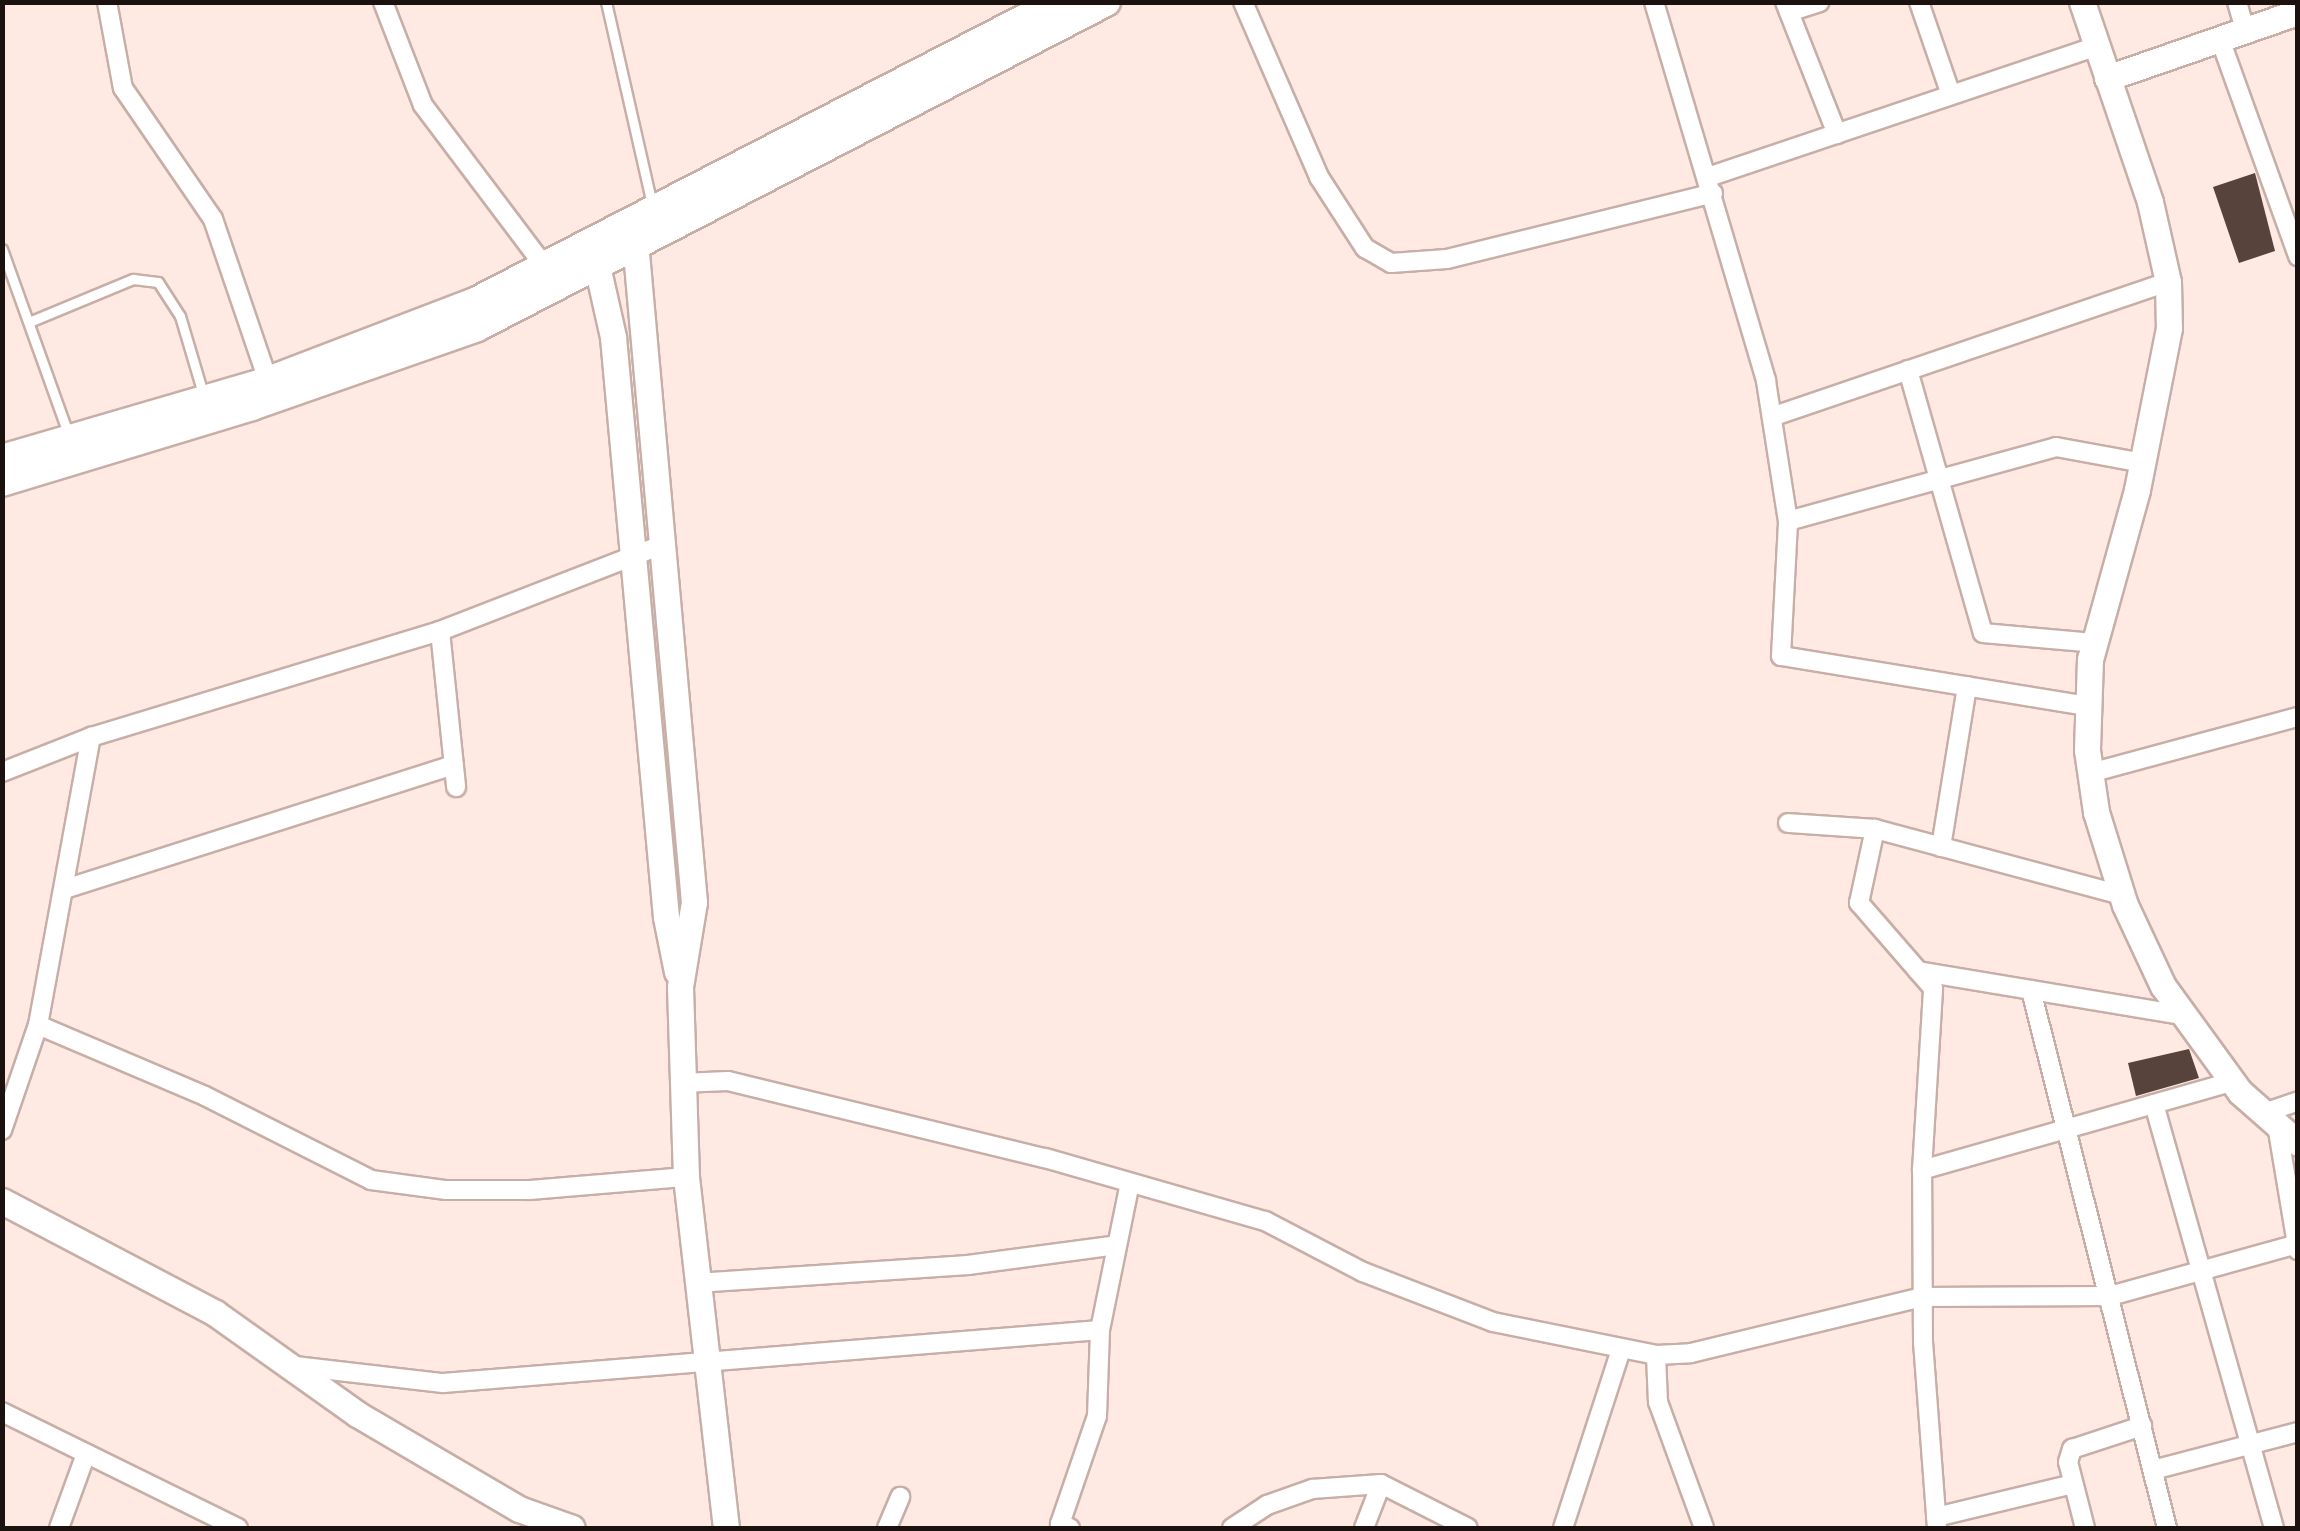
<!DOCTYPE html>
<html>
<head>
<meta charset="utf-8">
<style>
	body { margin:0 }
	#map { position:relative; width:2300px; height:1531px; overflow:hidden; background:#fee9e3; font-family:Helvetica,sans-serif }
	div>[style] { position:absolute }
	[style*='--x'] { left:calc(var(--x)*1px); top:calc(var(--y)*1px); width:calc(var(--w)*1px); rotate:calc(var(--a)*1deg) }
	.building>* { inset:0; background:#57433c }
	.roads { filter:drop-shadow(2px 0 #c7aea6) drop-shadow(-2px 0 #c7aea6) drop-shadow(0 2px #c7aea6) drop-shadow(0 -2px #c7aea6) }
	.lane>* { height:9px; margin:-4.5px; padding:0 4.5px; transform-origin:4.5px; border-radius:4.5px; background:#fff }
	.street>* { height:18px; margin:-9px; padding:0 9px; transform-origin:9px; border-radius:9px; background:#fff }
	.secondary>* { height:25px; margin:-12.5px; padding:0 12.5px; transform-origin:12.5px; border-radius:12.5px; background:#fff }
	.primary>* { height:28px; margin:-14px; padding:0 14px; transform-origin:14px; border-radius:14px; background:#fff }
	span { translate:-50% -50%; white-space:nowrap; text-align:center; line-height:1.15; -webkit-text-stroke:10px #fff; paint-order:stroke }
	.frame { position:absolute; inset:0; border:5px solid #1b1210; pointer-events:none }
</style>
</head>
<body>
<div id="map">
	<div class="building">
		<i style="clip-path:polygon(2255px 173px,2275px 251px,2239px 263px,2213px 187px)"></i>
		<i style="clip-path:polygon(2189px 1049px,2199px 1078px,2136px 1096px,2128px 1063px)"></i>
	</div>
	<div class="roads">
		<div class="lane">
			<i style="--x:606;--y:2;--w:207;--a:77.2"></i>
			<i style="--x:2;--y:249;--w:199;--a:70.3"></i>
			<i style="--x:29;--y:322;--w:113;--a:-22.5"></i>
			<i style="--x:133;--y:279;--w:25;--a:7"></i>
			<i style="--x:158;--y:282;--w:40;--a:57.1"></i>
			<i style="--x:180;--y:316;--w:84;--a:73.5"></i>
		</div>
		<div class="street">
			<i style="--x:107;--y:2;--w:87;--a:79.5"></i>
			<i style="--x:123;--y:88;--w:159;--a:55.5"></i>
			<i style="--x:213;--y:219;--w:171;--a:71.2"></i>
			<i style="--x:383;--y:2;--w:110;--a:68.8"></i>
			<i style="--x:423;--y:105;--w:204;--a:53"></i>
			<i style="--x:1243;--y:2;--w:191;--a:66.5"></i>
			<i style="--x:1319;--y:177;--w:85;--a:57.1"></i>
			<i style="--x:1365;--y:248;--w:30;--a:30"></i>
			<i style="--x:1391;--y:263;--w:56;--a:-4.1"></i>
			<i style="--x:1447;--y:259;--w:274;--a:-13.9"></i>
			<i style="--x:1654;--y:2;--w:395;--a:73.5"></i>
			<i style="--x:1766;--y:381;--w:142;--a:81.1"></i>
			<i style="--x:1785;--y:2;--w:142;--a:68.5"></i>
			<i style="--x:1919;--y:2;--w:98;--a:71"></i>
			<i style="--x:2237;--y:2;--w:29;--a:74"></i>
			<i style="--x:1789;--y:12;--w:32;--a:-18"></i>
			<i style="--x:2220;--y:39;--w:231;--a:70.2"></i>
			<i style="--x:1708;--y:177;--w:410;--a:-18.6"></i>
			<i style="--x:1908;--y:370;--w:273;--a:74.1"></i>
			<i style="--x:1983;--y:633;--w:111;--a:5.1"></i>
			<i style="--x:1774;--y:416;--w:416;--a:-18.8"></i>
			<i style="--x:440;--y:631;--w:157;--a:84.1"></i>
			<i style="--x:2087;--y:706;--w:310;--a:-170.7"></i>
			<i style="--x:1781;--y:656;--w:135;--a:-87"></i>
			<i style="--x:1788;--y:521;--w:278;--a:-15.4"></i>
			<i style="--x:2056;--y:447;--w:88;--a:10.4"></i>
			<i style="--x:2;--y:772;--w:96;--a:-21.5"></i>
			<i style="--x:91;--y:737;--w:365;--a:-16.9"></i>
			<i style="--x:440;--y:631;--w:238;--a:-21.2"></i>
			<i style="--x:2090;--y:773;--w:215;--a:-15.1"></i>
			<i style="--x:1788;--y:823;--w:87;--a:3.9"></i>
			<i style="--x:1941;--y:847;--w:163;--a:-80.8"></i>
			<i style="--x:68;--y:888;--w:405;--a:-17.7"></i>
			<i style="--x:1918;--y:971;--w:268;--a:9.5"></i>
			<i style="--x:2031;--y:990;--w:555;--a:75.81"></i>
			<i style="--x:38;--y:1025;--w:181;--a:23"></i>
			<i style="--x:205;--y:1096;--w:186;--a:26.8"></i>
			<i style="--x:371;--y:1180;--w:76;--a:7.6"></i>
			<i style="--x:446;--y:1190;--w:84;--a:0"></i>
			<i style="--x:530;--y:1190;--w:157;--a:-4.8"></i>
			<i style="--x:681;--y:1083;--w:47;--a:-2.4"></i>
			<i style="--x:728;--y:1081;--w:326;--a:13.7"></i>
			<i style="--x:1045;--y:1158;--w:229;--a:16"></i>
			<i style="--x:1265;--y:1221;--w:110;--a:27.5"></i>
			<i style="--x:1363;--y:1272;--w:139;--a:21"></i>
			<i style="--x:1493;--y:1322;--w:166;--a:11.4"></i>
			<i style="--x:1656;--y:1355;--w:35;--a:-3"></i>
			<i style="--x:1691;--y:1353;--w:239;--a:-13.6"></i>
			<i style="--x:1923;--y:1297;--w:187;--a:-0.3"></i>
			<i style="--x:2110;--y:1296;--w:195;--a:-15.5"></i>
			<i style="--x:2154;--y:1104;--w:441;--a:74.2"></i>
			<i style="--x:2264;--y:1113;--w:36;--a:-19"></i>
			<i style="--x:2277;--y:1125;--w:127;--a:80.5"></i>
			<i style="--x:2;--y:1130;--w:111;--a:-71.1"></i>
			<i style="--x:38;--y:1025;--w:293;--a:-79.6"></i>
			<i style="--x:1922;--y:1170;--w:321;--a:-15.9"></i>
			<i style="--x:696;--y:1283;--w:273;--a:-3.8"></i>
			<i style="--x:968;--y:1265;--w:150;--a:-7.6"></i>
			<i style="--x:1656;--y:1355;--w:47;--a:87.6"></i>
			<i style="--x:1658;--y:1402;--w:134;--a:69.9"></i>
			<i style="--x:295;--y:1366;--w:149;--a:6.6"></i>
			<i style="--x:443;--y:1383;--w:659;--a:-4.61"></i>
			<i style="--x:2;--y:1412;--w:263;--a:26.2"></i>
			<i style="--x:2153;--y:1470;--w:150;--a:-14.7"></i>
			<i style="--x:1936;--y:1517;--w:141;--a:-13.5"></i>
			<i style="--x:59;--y:1528;--w:79;--a:-70"></i>
			<i style="--x:887;--y:1528;--w:34;--a:-67"></i>
			<i style="--x:1070;--y:1528;--w:11;--a:-158"></i>
			<i style="--x:1060;--y:1524;--w:114;--a:-71.1"></i>
			<i style="--x:1097;--y:1416;--w:86;--a:-88"></i>
			<i style="--x:1100;--y:1330;--w:150;--a:-78.5"></i>
			<i style="--x:1232;--y:1528;--w:42;--a:-33.3"></i>
			<i style="--x:1267;--y:1505;--w:48;--a:-19.6"></i>
			<i style="--x:1312;--y:1489;--w:69;--a:-4.1"></i>
			<i style="--x:1381;--y:1484;--w:97;--a:26.8"></i>
			<i style="--x:1364;--y:1528;--w:47;--a:-68.9"></i>
			<i style="--x:1563;--y:1528;--w:188;--a:-72"></i>
			<i style="--x:1937;--y:1528;--w:186;--a:-94.3"></i>
			<i style="--x:1923;--y:1343;--w:173;--a:-90.3"></i>
			<i style="--x:1922;--y:1170;--w:182;--a:-86.5"></i>
			<i style="--x:1933;--y:988;--w:113;--a:-131"></i>
			<i style="--x:1859;--y:903;--w:76;--a:-77.8"></i>
			<i style="--x:1875;--y:829;--w:256;--a:15"></i>
			<i style="--x:2085;--y:1528;--w:68;--a:-104.4"></i>
			<i style="--x:2068;--y:1462;--w:14;--a:-73"></i>
			<i style="--x:2072;--y:1449;--w:74;--a:-18.2"></i>
		</div>
		<div class="secondary">
			<i style="--x:2082;--y:2;--w:211;--a:71.2"></i>
			<i style="--x:2150;--y:202;--w:82;--a:77.3"></i>
			<i style="--x:2168;--y:282;--w:46;--a:88.8"></i>
			<i style="--x:2169;--y:328;--w:165;--a:101.2"></i>
			<i style="--x:2137;--y:490;--w:175;--a:105.5"></i>
			<i style="--x:2090;--y:659;--w:91;--a:91.9"></i>
			<i style="--x:2087;--y:750;--w:63;--a:81.7"></i>
			<i style="--x:2096;--y:812;--w:97;--a:72.7"></i>
			<i style="--x:2125;--y:905;--w:89;--a:64.9"></i>
			<i style="--x:2163;--y:986;--w:131;--a:54"></i>
			<i style="--x:2240;--y:1092;--w:77;--a:41.3"></i>
			<i style="--x:2107;--y:78;--w:202;--a:-19.1"></i>
			<i style="--x:634;--y:230;--w:675;--a:84.9"></i>
			<i style="--x:694;--y:902;--w:86;--a:99.4"></i>
			<i style="--x:680;--y:987;--w:190;--a:88.2"></i>
			<i style="--x:686;--y:1177;--w:353;--a:83.5"></i>
			<i style="--x:593;--y:248;--w:91;--a:77.3"></i>
			<i style="--x:613;--y:337;--w:582;--a:84.78"></i>
			<i style="--x:666;--y:917;--w:56;--a:78.7"></i>
			<i style="--x:2;--y:1201;--w:241;--a:27.7"></i>
			<i style="--x:215;--y:1313;--w:174;--a:35.4"></i>
			<i style="--x:357;--y:1414;--w:188;--a:30.4"></i>
			<i style="--x:519;--y:1509;--w:56;--a:19.7"></i>
		</div>
		<div class="primary">
			<i style="--x:2;--y:459;--w:277;--a:-16.3"></i>
			<i style="--x:268;--y:381;--w:224;--a:-20.9"></i>
			<i style="--x:477;--y:301;--w:653;--a:-27.27"></i>
			<i style="--x:2;--y:482;--w:261;--a:-16.9"></i>
			<i style="--x:252;--y:406;--w:238;--a:-19.3"></i>
			<i style="--x:477;--y:327;--w:708;--a:-27.33"></i>
		</div>
	</div>
	<div class="frame"></div>
</div>
</body>
</html>
